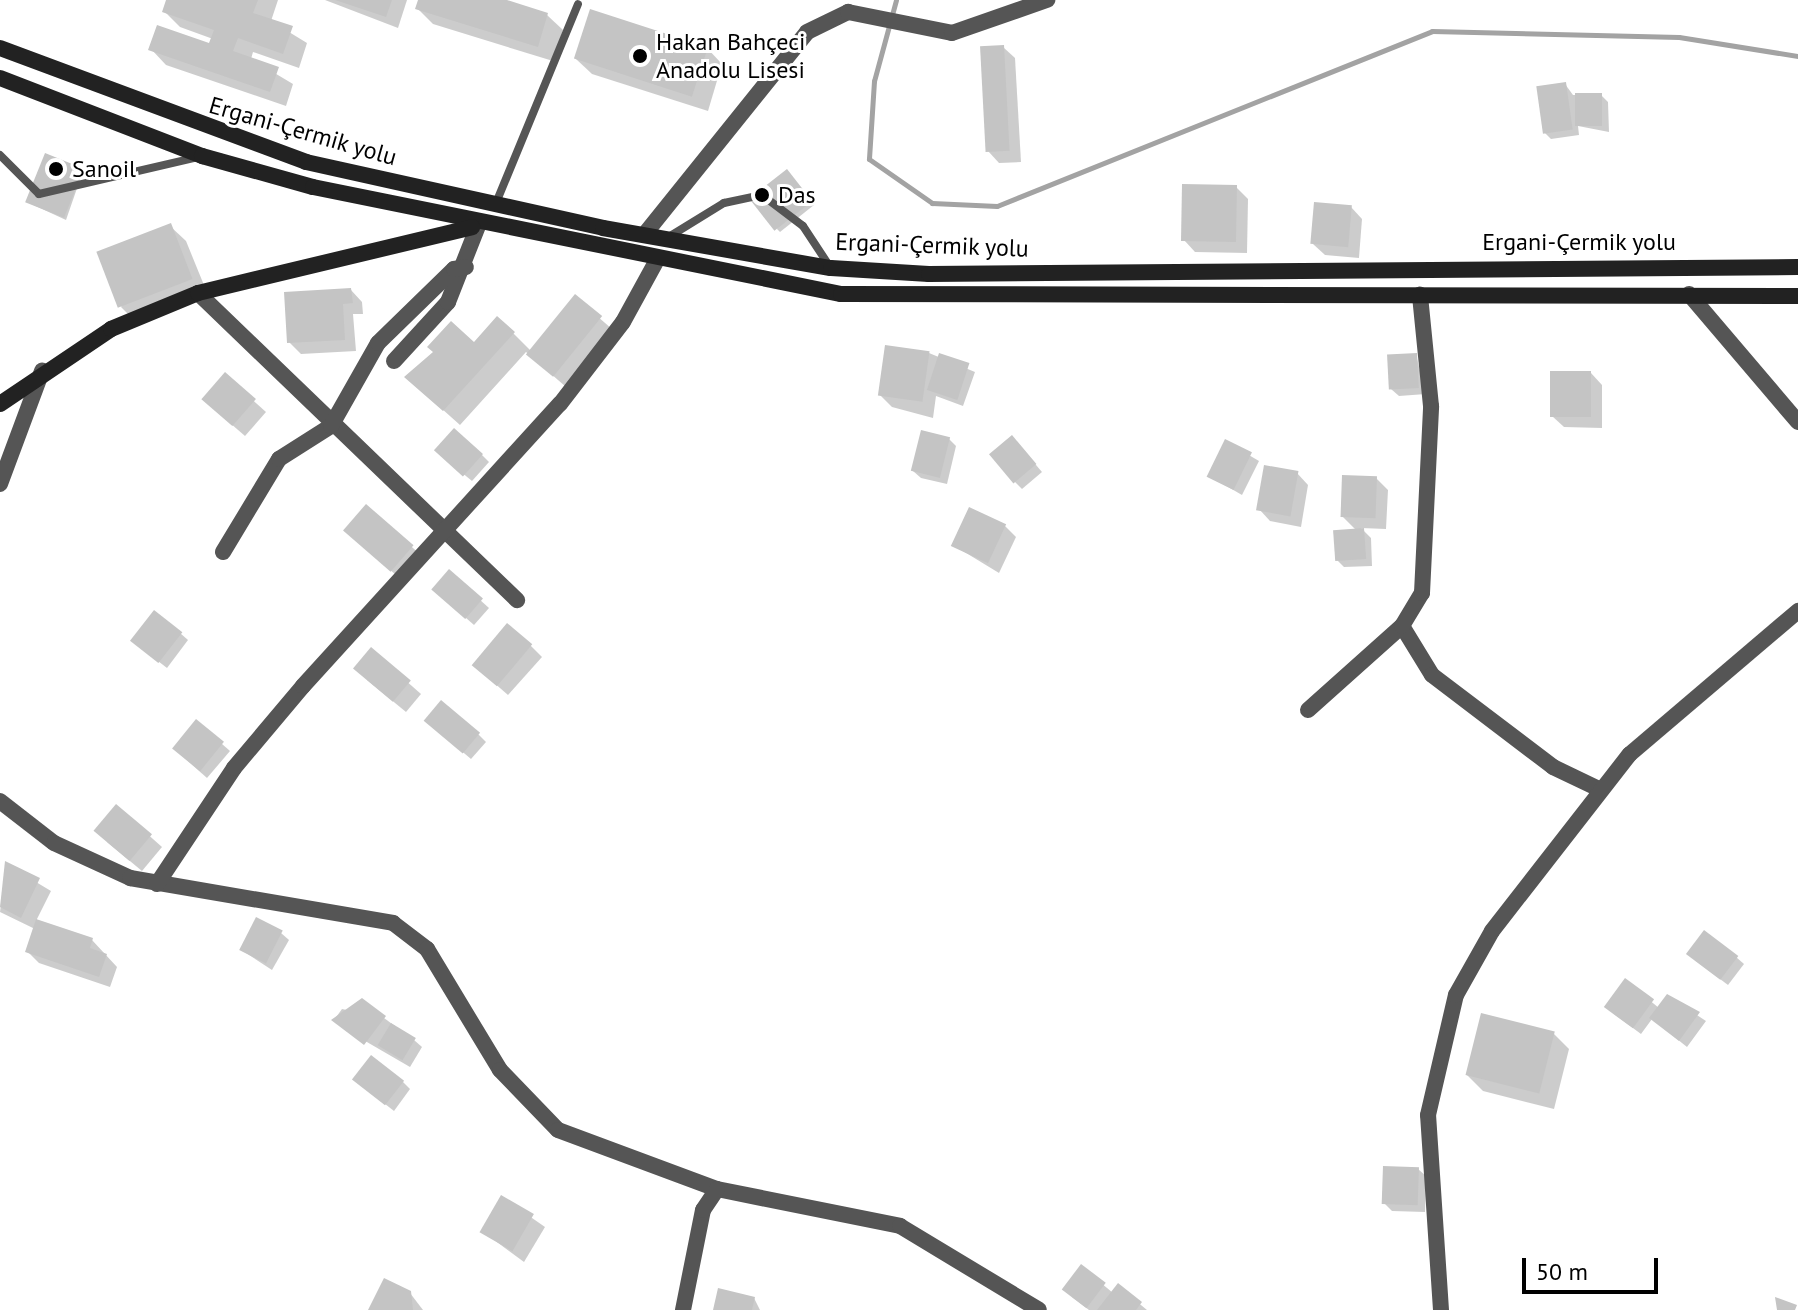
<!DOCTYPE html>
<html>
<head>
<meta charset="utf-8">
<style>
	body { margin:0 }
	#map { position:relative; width:1798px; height:1310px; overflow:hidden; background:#fff; font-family:"PT Sans",sans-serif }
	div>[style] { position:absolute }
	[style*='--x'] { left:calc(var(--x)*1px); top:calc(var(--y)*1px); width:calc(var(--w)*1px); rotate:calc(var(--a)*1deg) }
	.shadow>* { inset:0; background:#0003 }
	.stream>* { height:5px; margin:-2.5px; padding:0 2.5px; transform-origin:2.5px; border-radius:2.5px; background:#a3a3a3 }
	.building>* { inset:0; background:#c4c4c4; transform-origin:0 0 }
	.lane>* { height:8px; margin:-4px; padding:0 4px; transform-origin:4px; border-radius:4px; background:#555 }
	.street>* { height:16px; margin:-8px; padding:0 8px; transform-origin:8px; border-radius:8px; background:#555 }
	.secondary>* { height:16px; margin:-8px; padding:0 8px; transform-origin:8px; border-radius:8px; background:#222 }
	.dots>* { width:22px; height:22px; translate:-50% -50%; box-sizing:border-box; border:4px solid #fff; border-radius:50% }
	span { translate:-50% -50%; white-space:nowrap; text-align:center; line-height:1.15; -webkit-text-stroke:6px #fff; paint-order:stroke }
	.poi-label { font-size:24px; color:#000 }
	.left { translate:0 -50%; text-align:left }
	.street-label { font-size:24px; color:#000 }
	.scale { position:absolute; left:1522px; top:1258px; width:136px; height:36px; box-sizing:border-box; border:4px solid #000; border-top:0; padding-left:10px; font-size:24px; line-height:28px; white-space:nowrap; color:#000; -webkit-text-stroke:6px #fff; paint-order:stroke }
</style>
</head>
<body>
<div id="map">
	<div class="shadow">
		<i style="clip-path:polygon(168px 0,278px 0,271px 21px,307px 43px,299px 68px,253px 52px,251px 59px,293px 84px,286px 106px,166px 65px,151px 49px,211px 45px,213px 39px,180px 27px,164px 11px)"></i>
		<i style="clip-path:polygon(325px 0,407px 0,398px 28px)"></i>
		<i style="clip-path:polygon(420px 0,500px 0,547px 15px,563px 30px,553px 61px,433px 24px,417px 8px)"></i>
		<i style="clip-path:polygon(1003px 47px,1015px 58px,1021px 162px,999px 163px,988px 151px)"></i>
		<i style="clip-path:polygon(707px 48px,722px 64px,708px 111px,592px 74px,576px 59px)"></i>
		<i style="clip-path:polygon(1565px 84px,1573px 95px,1601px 95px,1608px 102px,1609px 132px,1578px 126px,1579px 135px,1551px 139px,1544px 132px)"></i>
		<i style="clip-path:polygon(83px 171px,66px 220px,27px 202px)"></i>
		<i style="clip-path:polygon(790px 175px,814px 205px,780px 232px,777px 229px)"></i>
		<i style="clip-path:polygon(1236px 187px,1248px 199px,1247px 253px,1195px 252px,1184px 240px)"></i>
		<i style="clip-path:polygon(1351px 207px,1362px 219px,1359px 258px,1325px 255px,1313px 244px)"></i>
		<i style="clip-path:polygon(170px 226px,186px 241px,208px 295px,137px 323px,121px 307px)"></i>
		<i style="clip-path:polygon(351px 290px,362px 302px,363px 314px,353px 314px,356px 351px,301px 354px,289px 342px)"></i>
		<i style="clip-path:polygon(575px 297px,612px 329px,566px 387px,526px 352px,460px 425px,423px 392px,474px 344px,513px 333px,531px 351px)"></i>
		<i style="clip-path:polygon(929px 353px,975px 372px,963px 406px,936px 396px,933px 418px,892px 407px,880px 395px)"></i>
		<i style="clip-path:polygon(1416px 355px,1426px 394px,1399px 396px,1391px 389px)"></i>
		<i style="clip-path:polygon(1591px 373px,1602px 385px,1602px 428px,1564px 427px,1552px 416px)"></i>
		<i style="clip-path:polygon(225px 375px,266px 412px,245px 436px,215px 410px)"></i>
		<i style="clip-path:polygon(949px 439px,956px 446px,947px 484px,921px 478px,913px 471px)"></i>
		<i style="clip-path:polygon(1225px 441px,1259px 461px,1242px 495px,1209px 476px)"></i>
		<i style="clip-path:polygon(1019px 445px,1042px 472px,1022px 489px,1015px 482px)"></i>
		<i style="clip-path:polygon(482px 455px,489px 462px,472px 481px,444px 458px)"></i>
		<i style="clip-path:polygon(1297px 473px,1308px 485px,1301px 527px,1270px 521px,1259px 509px)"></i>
		<i style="clip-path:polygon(1376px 478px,1388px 490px,1386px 529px,1361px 528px,1371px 538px,1372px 566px,1344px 567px,1337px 560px,1357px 531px,1342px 516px)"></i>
		<i style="clip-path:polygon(367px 506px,424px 558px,404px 582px,357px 541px)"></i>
		<i style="clip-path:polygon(1005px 526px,1016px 537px,999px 573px,953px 545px)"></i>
		<i style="clip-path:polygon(449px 572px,489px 608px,474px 625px,441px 596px)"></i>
		<i style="clip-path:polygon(180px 633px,188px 640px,167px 668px,141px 648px)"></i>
		<i style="clip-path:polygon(530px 645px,542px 657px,508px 695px,485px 675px)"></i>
		<i style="clip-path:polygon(371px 650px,421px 694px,406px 712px,367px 680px)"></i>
		<i style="clip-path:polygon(196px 721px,230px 751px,207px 778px,181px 755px)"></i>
		<i style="clip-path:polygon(434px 728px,478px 734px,486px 742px,471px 759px)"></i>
		<i style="clip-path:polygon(116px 806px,162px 847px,142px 871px,107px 842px)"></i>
		<i style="clip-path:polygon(6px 864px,51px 891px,36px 921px,92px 940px,117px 967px,110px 987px,39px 963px,27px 951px,35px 929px,0 912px)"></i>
		<i style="clip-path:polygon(281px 933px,289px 940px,272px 970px,240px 949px)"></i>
		<i style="clip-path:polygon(1736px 957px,1744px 964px,1728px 985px,1696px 961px)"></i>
		<i style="clip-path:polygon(1626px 981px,1659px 1008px,1668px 996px,1706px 1021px,1687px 1047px,1652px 1019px,1641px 1034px,1614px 1014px)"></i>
		<i style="clip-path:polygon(342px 1009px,384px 1018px,414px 1040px,422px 1047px,410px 1067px,341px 1027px,334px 1020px)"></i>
		<i style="clip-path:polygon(1554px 1034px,1569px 1049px,1554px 1109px,1483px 1091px,1467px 1075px)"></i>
		<i style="clip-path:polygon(403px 1082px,410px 1089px,394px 1111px,362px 1086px)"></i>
		<i style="clip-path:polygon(1418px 1169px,1426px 1176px,1425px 1212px,1392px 1211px,1385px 1204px)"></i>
		<i style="clip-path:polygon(502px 1197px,545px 1227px,524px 1262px,482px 1231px)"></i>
		<i style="clip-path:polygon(1082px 1267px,1113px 1293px,1118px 1286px,1147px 1310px,1089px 1310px,1072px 1297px)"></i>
		<i style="clip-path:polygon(410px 1293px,423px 1310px,370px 1310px)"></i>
		<i style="clip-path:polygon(754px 1298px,760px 1310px,715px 1310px)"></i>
	</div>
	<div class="stream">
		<i style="--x:896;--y:0;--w:84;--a:105.2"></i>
		<i style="--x:874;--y:81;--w:78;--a:93.7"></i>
		<i style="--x:869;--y:159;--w:77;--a:34.9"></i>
		<i style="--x:932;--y:203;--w:65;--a:2.6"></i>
		<i style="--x:997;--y:206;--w:469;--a:-21.9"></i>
		<i style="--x:1432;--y:31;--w:247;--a:1.4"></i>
		<i style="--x:1679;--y:37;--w:121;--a:9.1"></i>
	</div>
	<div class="building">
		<i style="clip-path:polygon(166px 0,258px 0,253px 13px,293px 26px,283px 54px,238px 38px,233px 51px,279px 67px,270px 92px,148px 50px,157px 25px,209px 43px,214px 30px,162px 12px)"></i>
		<i style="clip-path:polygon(335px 0,392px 0,386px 17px)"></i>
		<i style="clip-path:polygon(418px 0,507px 0,548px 13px,538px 47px,415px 9px)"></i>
		<i style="left:590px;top:9px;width:124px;height:52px;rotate:18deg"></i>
		<i style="left:1004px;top:45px;width:106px;height:24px;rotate:87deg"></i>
		<i style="left:1566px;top:82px;width:48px;height:30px;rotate:82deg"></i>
		<i style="left:1575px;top:93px;width:27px;height:33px"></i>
		<i style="left:45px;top:153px;width:42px;height:53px;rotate:22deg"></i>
		<i style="left:787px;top:169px;width:41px;height:48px;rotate:52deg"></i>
		<i style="left:1182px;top:184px;width:55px;height:57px;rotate:1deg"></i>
		<i style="left:1314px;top:202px;width:38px;height:42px;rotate:5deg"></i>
		<i style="left:171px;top:223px;width:60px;height:80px;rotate:69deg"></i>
		<i style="clip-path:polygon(351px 288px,353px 303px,343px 304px,345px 340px,287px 343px,284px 292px)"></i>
		<i style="left:575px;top:294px;width:35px;height:78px;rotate:39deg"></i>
		<i style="clip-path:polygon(497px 316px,515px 332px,443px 411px,404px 377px,433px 352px,427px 347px,451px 321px,474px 342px)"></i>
		<i style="left:885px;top:345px;width:45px;height:51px;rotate:8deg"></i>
		<i style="left:939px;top:353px;width:32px;height:39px;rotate:18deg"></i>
		<i style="left:1417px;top:353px;width:35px;height:30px;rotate:87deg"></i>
		<i style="left:1550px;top:371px;width:41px;height:46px"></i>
		<i style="left:225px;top:372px;width:41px;height:36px;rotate:41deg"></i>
		<i style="left:454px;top:428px;width:39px;height:30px;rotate:42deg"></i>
		<i style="left:921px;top:430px;width:30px;height:42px;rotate:14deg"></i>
		<i style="left:1012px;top:435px;width:38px;height:30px;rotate:50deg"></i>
		<i style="left:1225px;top:439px;width:30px;height:42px;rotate:26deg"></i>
		<i style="left:1264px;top:465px;width:35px;height:46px;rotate:10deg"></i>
		<i style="left:1342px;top:475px;width:35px;height:42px;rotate:2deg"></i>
		<i style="left:366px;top:504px;width:63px;height:35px;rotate:41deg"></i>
		<i style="left:969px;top:507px;width:41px;height:43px;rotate:25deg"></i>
		<i style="left:1364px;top:528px;width:31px;height:31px;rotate:86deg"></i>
		<i style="left:449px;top:569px;width:45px;height:27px;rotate:41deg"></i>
		<i style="left:154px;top:610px;width:36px;height:39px;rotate:38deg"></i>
		<i style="left:507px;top:623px;width:33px;height:55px;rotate:40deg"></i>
		<i style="left:371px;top:647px;width:52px;height:28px;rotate:40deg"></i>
		<i style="left:441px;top:700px;width:51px;height:27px;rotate:40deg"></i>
		<i style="left:196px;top:719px;width:36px;height:38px;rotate:39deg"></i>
		<i style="left:116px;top:804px;width:47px;height:35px;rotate:40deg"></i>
		<i style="clip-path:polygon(5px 861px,40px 878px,21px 918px,0 907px)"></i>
		<i style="left:256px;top:917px;width:30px;height:37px;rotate:27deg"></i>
		<i style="clip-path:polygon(36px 919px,93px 938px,90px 948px,107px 954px,99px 977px,25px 952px)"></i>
		<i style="left:1704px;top:930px;width:43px;height:30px;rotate:37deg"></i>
		<i style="left:1625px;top:978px;width:36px;height:36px;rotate:36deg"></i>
		<i style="clip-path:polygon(1667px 994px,1700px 1012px,1679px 1041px,1649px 1018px)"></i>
		<i style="clip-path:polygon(362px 998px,386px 1016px,364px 1045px,331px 1020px)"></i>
		<i style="left:1481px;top:1013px;width:76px;height:64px;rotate:14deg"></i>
		<i style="left:391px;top:1023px;width:29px;height:26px;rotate:31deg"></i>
		<i style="left:371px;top:1055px;width:42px;height:31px;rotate:38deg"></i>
		<i style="left:1383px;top:1166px;width:36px;height:38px;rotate:2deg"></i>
		<i style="left:501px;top:1195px;width:38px;height:43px;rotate:30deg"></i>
		<i style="left:1081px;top:1264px;width:31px;height:32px;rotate:37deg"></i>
		<i style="clip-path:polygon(384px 1278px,411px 1291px,413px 1310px,368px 1310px)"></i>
		<i style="clip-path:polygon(1118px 1283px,1142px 1302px,1136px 1310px,1097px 1310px)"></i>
		<i style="clip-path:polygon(718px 1288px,755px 1297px,752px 1310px,713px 1310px)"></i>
		<i style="clip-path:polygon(1775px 1297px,1797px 1305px,1795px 1310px,1777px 1310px)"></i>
	</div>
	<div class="lane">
		<i style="--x:0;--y:155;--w:55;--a:45"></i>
		<i style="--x:39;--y:194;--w:163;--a:-13.1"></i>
		<i style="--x:496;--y:203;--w:215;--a:-67.6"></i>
		<i style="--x:667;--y:238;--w:67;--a:-31.6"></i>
		<i style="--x:724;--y:203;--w:39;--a:-12"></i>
		<i style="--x:762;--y:195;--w:51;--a:37.1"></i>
		<i style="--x:803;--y:226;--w:49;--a:56.6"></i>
	</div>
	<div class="street">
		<i style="--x:644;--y:235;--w:260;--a:-51.2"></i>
		<i style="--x:807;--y:32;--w:46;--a:-26"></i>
		<i style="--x:848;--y:12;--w:106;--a:11.4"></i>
		<i style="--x:952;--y:33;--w:101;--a:-19.2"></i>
		<i style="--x:198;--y:293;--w:443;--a:43.9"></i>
		<i style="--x:1689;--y:294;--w:168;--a:49.6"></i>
		<i style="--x:394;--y:361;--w:80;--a:-47.5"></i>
		<i style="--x:448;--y:302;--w:82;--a:-68.5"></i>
		<i style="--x:0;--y:484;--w:121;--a:-69.6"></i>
		<i style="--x:223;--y:552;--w:109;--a:-58.9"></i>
		<i style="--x:279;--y:459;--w:62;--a:-32.4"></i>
		<i style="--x:331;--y:426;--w:95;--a:-60.5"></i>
		<i style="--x:378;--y:343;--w:106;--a:-44.2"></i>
		<i style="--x:454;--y:269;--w:12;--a:-9"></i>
		<i style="--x:1402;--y:626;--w:57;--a:58.5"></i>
		<i style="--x:1432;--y:675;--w:152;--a:37.2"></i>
		<i style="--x:1553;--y:767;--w:53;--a:25.6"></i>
		<i style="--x:1308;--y:710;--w:126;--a:-41.8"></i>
		<i style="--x:1402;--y:626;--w:39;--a:-59"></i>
		<i style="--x:1422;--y:593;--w:187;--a:-87.2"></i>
		<i style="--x:1431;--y:406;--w:112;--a:-95.7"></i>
		<i style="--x:0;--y:801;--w:68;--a:37.9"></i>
		<i style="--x:54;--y:843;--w:84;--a:24.7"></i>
		<i style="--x:130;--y:878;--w:267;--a:9.7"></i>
		<i style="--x:393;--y:923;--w:43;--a:37.4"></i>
		<i style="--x:427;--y:949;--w:141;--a:58.9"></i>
		<i style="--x:500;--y:1070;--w:83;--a:46"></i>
		<i style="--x:558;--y:1130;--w:170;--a:20.4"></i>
		<i style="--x:717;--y:1189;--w:187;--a:11.4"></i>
		<i style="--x:900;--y:1226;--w:162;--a:31.1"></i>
		<i style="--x:157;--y:884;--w:139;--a:-56.4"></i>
		<i style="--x:234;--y:768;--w:107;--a:-49.9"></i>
		<i style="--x:303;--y:686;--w:382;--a:-47.7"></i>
		<i style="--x:560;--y:404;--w:103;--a:-52.5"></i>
		<i style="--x:623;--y:322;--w:71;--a:-61.3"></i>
		<i style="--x:683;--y:1310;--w:102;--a:-78.7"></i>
		<i style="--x:703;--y:1210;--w:25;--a:-56"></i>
		<i style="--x:1441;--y:1310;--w:195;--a:-93.8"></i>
		<i style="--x:1428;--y:1115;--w:123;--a:-76.9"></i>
		<i style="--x:1456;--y:995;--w:73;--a:-60.6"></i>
		<i style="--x:1492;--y:931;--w:224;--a:-52.1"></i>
		<i style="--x:1630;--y:754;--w:221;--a:-40.4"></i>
	</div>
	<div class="secondary">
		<i style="--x:0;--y:48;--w:327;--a:20.4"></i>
		<i style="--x:306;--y:162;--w:304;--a:12.5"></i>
		<i style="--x:603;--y:228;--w:231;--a:10"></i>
		<i style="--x:831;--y:268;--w:98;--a:3.5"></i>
		<i style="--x:929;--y:274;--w:869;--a:-0.46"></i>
		<i style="--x:0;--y:78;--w:217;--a:21.1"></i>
		<i style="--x:202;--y:156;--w:115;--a:15.6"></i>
		<i style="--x:313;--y:187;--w:539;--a:11.46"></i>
		<i style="--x:841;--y:294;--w:957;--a:0.12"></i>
		<i style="--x:0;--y:404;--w:134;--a:-34"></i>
		<i style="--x:111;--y:329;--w:94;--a:-22.5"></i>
		<i style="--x:198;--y:293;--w:282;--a:-13.5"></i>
	</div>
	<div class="dots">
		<i style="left:640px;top:56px;background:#000"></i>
		<i style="left:56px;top:169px;background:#000"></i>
		<i style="left:762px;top:195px;background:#000"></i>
	</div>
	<div class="poi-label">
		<span class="left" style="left:656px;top:56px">Hakan Bahçeci<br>Anadolu Lisesi</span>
		<span class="left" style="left:72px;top:169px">Sanoil</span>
		<span class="left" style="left:778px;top:195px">Das</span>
	</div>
	<div class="street-label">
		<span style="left:303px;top:131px;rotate:16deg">Ergani-Çermik yolu</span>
		<span style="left:1579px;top:242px">Ergani-Çermik yolu</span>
		<span style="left:932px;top:245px;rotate:2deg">Ergani-Çermik yolu</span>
	</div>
	<div class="scale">50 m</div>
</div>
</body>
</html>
